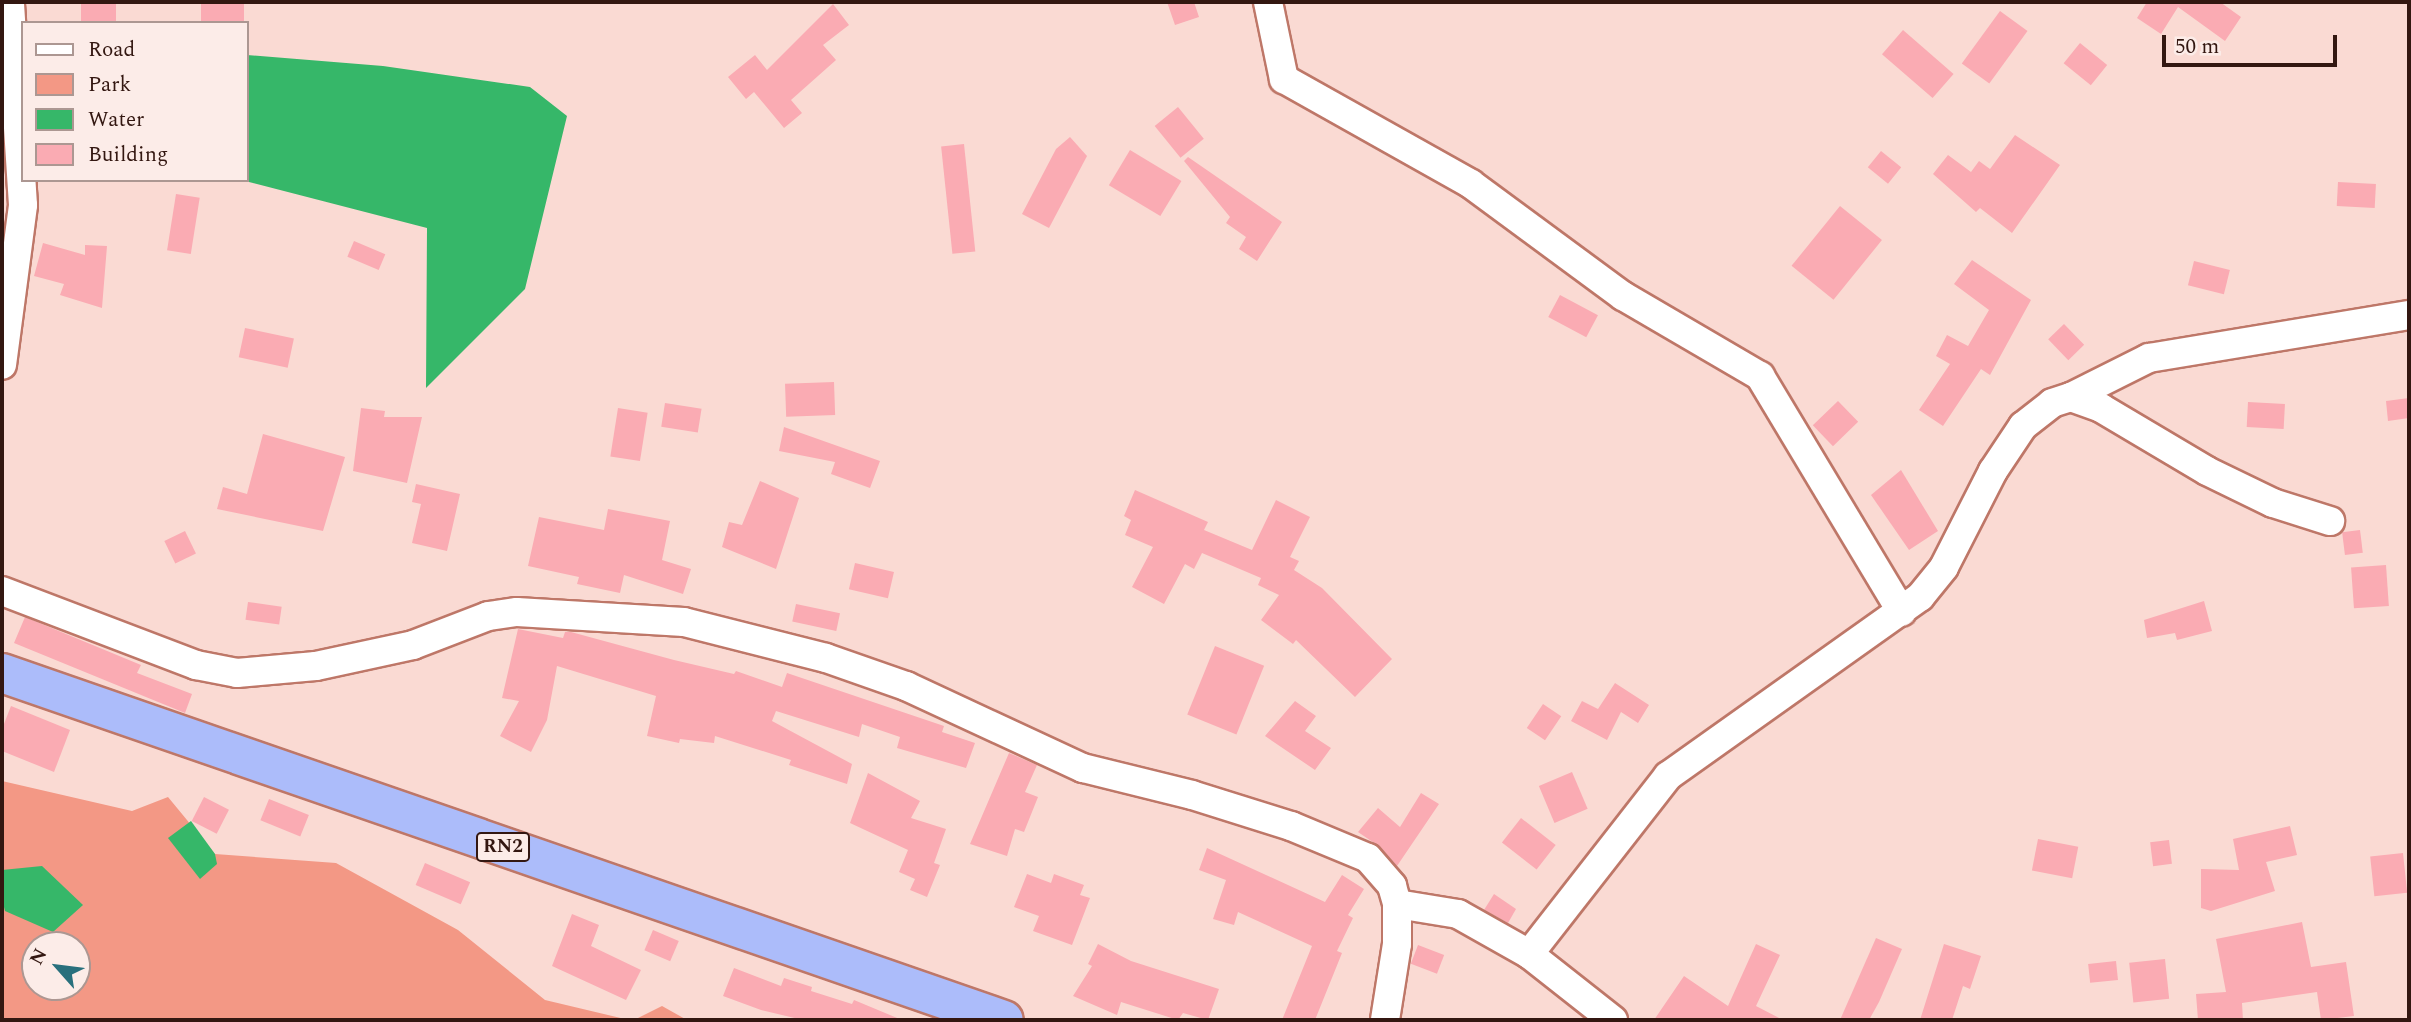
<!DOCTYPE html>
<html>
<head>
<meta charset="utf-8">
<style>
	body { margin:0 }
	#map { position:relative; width:2411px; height:1022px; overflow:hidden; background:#fadad3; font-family:Spectral,serif }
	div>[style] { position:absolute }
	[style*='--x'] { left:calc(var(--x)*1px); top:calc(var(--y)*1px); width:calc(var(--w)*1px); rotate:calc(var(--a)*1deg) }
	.green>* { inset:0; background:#f39885 }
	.water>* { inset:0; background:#36b769 }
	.building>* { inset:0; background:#faabb3; transform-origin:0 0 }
	.roads { filter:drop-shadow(2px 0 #be7768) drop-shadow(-2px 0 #be7768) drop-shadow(0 2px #be7768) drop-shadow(0 -2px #be7768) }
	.minor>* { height:28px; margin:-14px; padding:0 14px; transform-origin:14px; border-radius:14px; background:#fff }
	.trunk>* { height:38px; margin:-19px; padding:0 19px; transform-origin:19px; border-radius:19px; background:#acbcfa }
	span { translate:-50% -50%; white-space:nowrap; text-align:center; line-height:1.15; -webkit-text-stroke:5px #fcece8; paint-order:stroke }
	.shield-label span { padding:2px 5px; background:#fcece8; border:2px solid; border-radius:5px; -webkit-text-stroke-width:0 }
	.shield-label { font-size:19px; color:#331711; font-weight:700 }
	.frame { position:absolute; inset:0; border:4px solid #331711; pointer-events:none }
	.legend { position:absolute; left:21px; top:21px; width:228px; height:161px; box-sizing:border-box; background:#fcece8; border:2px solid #ac9792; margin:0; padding:9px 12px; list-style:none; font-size:21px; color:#331711 }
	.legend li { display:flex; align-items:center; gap:14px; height:35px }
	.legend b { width:35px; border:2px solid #ac9792 }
	.north { position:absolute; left:21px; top:931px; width:70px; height:70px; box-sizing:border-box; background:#fcece8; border:2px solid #ac9792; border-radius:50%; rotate:298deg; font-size:19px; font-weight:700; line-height:28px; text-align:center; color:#331711 }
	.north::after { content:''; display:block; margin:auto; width:24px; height:32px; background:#29707d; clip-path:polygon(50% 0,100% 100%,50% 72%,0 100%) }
	.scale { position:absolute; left:2162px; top:35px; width:175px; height:32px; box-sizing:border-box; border:4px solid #331711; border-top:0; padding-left:9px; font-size:21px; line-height:24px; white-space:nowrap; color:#331711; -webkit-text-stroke:5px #fcece8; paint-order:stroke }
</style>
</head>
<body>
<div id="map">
	<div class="green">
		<i style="clip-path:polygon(evenodd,2px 781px,132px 811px,168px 797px,215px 854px,336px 863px,458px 930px,545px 1000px,629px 1020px,2px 1020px,2px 781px,35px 945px,77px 945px,77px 987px,35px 987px,35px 945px)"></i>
		<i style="clip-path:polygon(662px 1006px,687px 1020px,634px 1020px)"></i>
	</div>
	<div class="water">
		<i style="clip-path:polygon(247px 55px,383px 66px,530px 87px,567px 116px,525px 289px,426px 388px,427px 228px,241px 180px,247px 180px)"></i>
		<i style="clip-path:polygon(191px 821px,215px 854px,217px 864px,200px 879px,168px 838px)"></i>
		<i style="clip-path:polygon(42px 866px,83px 905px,53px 932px,5px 911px,2px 899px,2px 870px)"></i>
	</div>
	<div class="building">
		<i style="left:81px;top:2px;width:35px;height:21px"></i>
		<i style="left:201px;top:2px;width:43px;height:21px"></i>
		<i style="clip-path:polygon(1167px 2px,1194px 2px,1199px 17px,1175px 25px)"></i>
		<i style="clip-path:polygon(2147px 2px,2220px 2px,2241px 17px,2225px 41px,2178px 7px,2161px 34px,2137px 18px)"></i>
		<i style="clip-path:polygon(833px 4px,849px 25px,823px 45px,836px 60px,791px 100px,802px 113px,784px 128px,754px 92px,746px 99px,728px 77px,755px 55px,767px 70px)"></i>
		<i style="left:2000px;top:11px;width:34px;height:65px;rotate:36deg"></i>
		<i style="left:1903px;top:30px;width:67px;height:32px;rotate:41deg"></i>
		<i style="left:2080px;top:43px;width:35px;height:26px;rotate:39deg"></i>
		<i style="left:1178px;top:107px;width:41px;height:30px;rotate:51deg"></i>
		<i style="clip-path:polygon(2015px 135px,2060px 165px,2012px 233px,1980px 208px,1976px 212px,1933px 174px,1948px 155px,1971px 172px,1979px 161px,1990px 169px)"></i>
		<i style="clip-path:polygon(1070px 137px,1087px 156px,1049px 228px,1022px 214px,1056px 149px)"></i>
		<i style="left:964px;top:144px;width:108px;height:23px;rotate:84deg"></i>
		<i style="left:1130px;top:150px;width:60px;height:41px;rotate:31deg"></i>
		<i style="left:1881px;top:151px;width:26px;height:21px;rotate:39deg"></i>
		<i style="clip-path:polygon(1188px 157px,1282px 222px,1257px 261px,1239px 249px,1246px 237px,1226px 223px,1230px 217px,1184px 161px)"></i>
		<i style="left:2338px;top:182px;width:38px;height:24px;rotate:3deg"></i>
		<i style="left:176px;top:194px;width:24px;height:57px;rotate:9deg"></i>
		<i style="left:1840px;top:206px;width:54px;height:77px;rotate:39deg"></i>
		<i style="left:354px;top:241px;width:34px;height:17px;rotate:23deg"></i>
		<i style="clip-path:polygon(43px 243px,85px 255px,85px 245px,107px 246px,102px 308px,60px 295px,64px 284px,34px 276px)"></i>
		<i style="clip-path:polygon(1972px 260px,2031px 300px,1990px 375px,1981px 369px,1943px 426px,1919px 410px,1950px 364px,1936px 356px,1947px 335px,1968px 346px,1989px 310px,1954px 284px)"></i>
		<i style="left:2194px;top:261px;width:37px;height:25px;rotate:14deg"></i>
		<i style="left:1560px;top:295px;width:43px;height:25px;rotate:28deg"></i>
		<i style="left:2064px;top:324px;width:29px;height:22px;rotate:46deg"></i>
		<i style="left:245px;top:328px;width:50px;height:30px;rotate:12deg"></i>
		<i style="left:834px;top:382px;width:33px;height:49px;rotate:88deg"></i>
		<i style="clip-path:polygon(2409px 398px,2409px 418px,2388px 421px,2386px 401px)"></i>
		<i style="left:1838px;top:401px;width:29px;height:35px;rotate:46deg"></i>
		<i style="left:2248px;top:402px;width:37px;height:25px;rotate:3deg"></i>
		<i style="left:665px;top:403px;width:37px;height:24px;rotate:9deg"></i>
		<i style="clip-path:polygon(361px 408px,385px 411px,384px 417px,422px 417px,407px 483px,353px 471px)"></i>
		<i style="left:618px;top:408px;width:30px;height:49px;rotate:9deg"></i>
		<i style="clip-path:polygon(784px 427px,880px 461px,870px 488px,831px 474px,835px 462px,779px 451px)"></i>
		<i style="clip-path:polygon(263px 434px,345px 457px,323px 531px,217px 509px,223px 487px,247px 494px)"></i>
		<i style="clip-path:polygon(1901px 470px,1938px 531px,1909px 550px,1871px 495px)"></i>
		<i style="clip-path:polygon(760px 481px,799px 498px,776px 569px,722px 547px,729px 522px,742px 525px)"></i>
		<i style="clip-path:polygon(416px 484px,460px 494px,447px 551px,412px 543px,421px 504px,412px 502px)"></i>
		<i style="clip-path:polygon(1135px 490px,1208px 522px,1204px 530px,1252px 550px,1276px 500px,1310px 517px,1290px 557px,1299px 561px,1294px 570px,1322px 588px,1392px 659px,1355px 697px,1296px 640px,1293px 644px,1261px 620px,1279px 595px,1258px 585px,1261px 578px,1202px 553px,1194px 569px,1185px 564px,1164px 604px,1132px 587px,1153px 547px,1125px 535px,1131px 520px,1124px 516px)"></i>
		<i style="clip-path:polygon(608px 509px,670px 521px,662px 560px,691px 569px,683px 594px,624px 575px,620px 593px,577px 584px,579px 577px,528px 566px,539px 517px,604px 530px)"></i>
		<i style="left:2360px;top:530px;width:23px;height:18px;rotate:83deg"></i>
		<i style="left:185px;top:531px;width:25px;height:23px;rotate:64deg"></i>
		<i style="left:855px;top:563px;width:40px;height:27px;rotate:13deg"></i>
		<i style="left:2386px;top:565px;width:41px;height:35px;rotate:86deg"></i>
		<i style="clip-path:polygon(2204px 601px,2212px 631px,2177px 640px,2175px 633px,2147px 638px,2144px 620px)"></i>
		<i style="left:248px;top:602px;width:34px;height:18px;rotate:8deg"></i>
		<i style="left:796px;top:604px;width:45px;height:18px;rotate:12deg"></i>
		<i style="clip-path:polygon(25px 617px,141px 665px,137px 673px,192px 694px,185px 713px,14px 643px)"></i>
		<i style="clip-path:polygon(518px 629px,563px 638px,565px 632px,571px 632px,674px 660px,734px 674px,736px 671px,782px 687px,787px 673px,944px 726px,942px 732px,975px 743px,966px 768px,897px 748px,900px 737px,862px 724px,859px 737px,776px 711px,772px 721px,852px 764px,847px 784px,789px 765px,791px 760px,715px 736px,714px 743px,680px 739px,679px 743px,647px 736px,656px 696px,557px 666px,547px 720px,531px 752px,500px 736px,519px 701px,502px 698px)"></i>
		<i style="left:1215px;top:646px;width:53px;height:74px;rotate:22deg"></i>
		<i style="clip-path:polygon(1615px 683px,1649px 705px,1638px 723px,1621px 712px,1607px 740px,1571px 721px,1582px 701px,1598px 709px)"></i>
		<i style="clip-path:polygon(1295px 701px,1316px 716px,1305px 731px,1331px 748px,1315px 770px,1265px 736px)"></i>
		<i style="left:1543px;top:704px;width:22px;height:29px;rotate:34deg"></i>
		<i style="clip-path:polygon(11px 706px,70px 730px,54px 772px,2px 751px,2px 729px)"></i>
		<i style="clip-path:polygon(1009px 753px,1037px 765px,1025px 792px,1038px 797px,1024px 832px,1015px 829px,1007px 856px,970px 844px)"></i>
		<i style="left:1572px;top:772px;width:40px;height:36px;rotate:67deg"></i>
		<i style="clip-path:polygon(868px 773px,920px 801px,911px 818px,946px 829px,934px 863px,940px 865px,927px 897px,910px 890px,915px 879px,899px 872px,908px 850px,850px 823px)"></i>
		<i style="clip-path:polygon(1421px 793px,1439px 804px,1397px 866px,1380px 847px,1358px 832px,1378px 808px,1400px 827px)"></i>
		<i style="left:204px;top:797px;width:28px;height:27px;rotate:27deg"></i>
		<i style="left:269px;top:799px;width:43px;height:23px;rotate:22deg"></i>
		<i style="left:1521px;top:818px;width:44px;height:31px;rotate:38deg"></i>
		<i style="clip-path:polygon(2290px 826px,2297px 855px,2266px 862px,2275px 891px,2211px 911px,2201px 908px,2201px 869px,2239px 870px,2233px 839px)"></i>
		<i style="left:2038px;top:839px;width:41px;height:32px;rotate:11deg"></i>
		<i style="left:2169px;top:840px;width:24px;height:19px;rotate:83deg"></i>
		<i style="clip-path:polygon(1207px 848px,1325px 902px,1342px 875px,1364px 889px,1348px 915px,1353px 918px,1337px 951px,1342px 953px,1315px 1020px,1282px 1020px,1312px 946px,1238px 912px,1234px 925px,1213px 919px,1226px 880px,1199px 870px)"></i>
		<i style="left:2403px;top:853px;width:40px;height:33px;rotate:84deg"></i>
		<i style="left:425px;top:863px;width:49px;height:24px;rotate:23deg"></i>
		<i style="clip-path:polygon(1027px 874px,1051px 883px,1054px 874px,1084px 885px,1080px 895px,1090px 898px,1072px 945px,1033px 931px,1039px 916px,1014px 907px)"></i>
		<i style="clip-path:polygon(1494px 894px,1516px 909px,1508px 923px,1484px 910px)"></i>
		<i style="clip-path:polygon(572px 914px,599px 925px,591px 946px,641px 970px,626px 1000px,552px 966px)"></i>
		<i style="clip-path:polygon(2302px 922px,2311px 967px,2346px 962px,2354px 1016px,2321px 1020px,2317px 992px,2242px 1003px,2243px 1020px,2198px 1020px,2196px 994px,2226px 992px,2216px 939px)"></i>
		<i style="left:653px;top:930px;width:28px;height:22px;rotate:23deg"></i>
		<i style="clip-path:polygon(1876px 938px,1902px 949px,1879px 1002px,1869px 1020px,1840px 1020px)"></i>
		<i style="clip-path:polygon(1098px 944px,1131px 961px,1219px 989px,1208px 1020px,1183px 1013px,1178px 1020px,1121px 1002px,1117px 1015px,1073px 996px,1092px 966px,1088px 964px)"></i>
		<i style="clip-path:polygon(1756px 944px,1780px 955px,1756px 1006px,1783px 1020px,1654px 1020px,1684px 976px,1728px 1006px)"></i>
		<i style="clip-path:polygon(1944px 944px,1981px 956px,1970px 989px,1963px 986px,1952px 1020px,1920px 1020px)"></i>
		<i style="left:1418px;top:945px;width:28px;height:20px;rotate:21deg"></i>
		<i style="left:2165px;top:959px;width:40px;height:36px;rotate:84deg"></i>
		<i style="left:2116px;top:961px;width:19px;height:28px;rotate:84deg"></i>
		<i style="clip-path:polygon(734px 968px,781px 986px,784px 978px,812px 987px,811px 991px,852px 1004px,854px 1000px,902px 1020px,803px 1020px,761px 1010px,723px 996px)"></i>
	</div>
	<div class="roads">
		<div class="minor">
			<i style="--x:1268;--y:2;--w:79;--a:78.3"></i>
			<i style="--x:1284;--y:79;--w:214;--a:29.3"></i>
			<i style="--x:1471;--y:184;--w:189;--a:36.4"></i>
			<i style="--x:1623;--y:296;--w:159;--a:30.3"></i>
			<i style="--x:1760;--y:376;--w:275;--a:59"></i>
			<i style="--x:2;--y:365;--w:161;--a:-82.5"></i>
			<i style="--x:23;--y:205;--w:203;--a:-93.7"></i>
			<i style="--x:2071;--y:397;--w:87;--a:-26.6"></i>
			<i style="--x:2149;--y:358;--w:264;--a:-9.4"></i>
			<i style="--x:2;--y:591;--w:208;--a:20.9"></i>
			<i style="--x:196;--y:665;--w:42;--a:11"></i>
			<i style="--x:237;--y:673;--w:79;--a:-5.1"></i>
			<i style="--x:316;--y:666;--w:99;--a:-12.2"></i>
			<i style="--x:413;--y:645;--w:80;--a:-21.1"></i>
			<i style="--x:488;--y:616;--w:29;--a:-8"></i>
			<i style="--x:517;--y:612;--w:167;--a:3.4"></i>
			<i style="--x:684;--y:622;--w:146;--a:14.2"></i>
			<i style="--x:826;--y:658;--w:85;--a:19.3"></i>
			<i style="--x:906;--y:686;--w:195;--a:24.9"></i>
			<i style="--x:1083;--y:768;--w:112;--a:13.9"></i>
			<i style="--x:1192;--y:795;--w:104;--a:17.4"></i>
			<i style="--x:1291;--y:826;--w:83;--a:22.6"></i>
			<i style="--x:1368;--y:858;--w:37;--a:49"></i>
			<i style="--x:1392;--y:886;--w:19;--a:74"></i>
			<i style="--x:1397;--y:904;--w:40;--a:90"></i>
			<i style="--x:1397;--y:944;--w:77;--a:99"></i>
			<i style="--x:1397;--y:904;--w:62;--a:9.3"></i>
			<i style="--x:1458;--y:914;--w:81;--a:29.4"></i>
			<i style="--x:1529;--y:954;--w:107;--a:38.2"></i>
			<i style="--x:1529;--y:954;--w:226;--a:-52"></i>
			<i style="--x:1668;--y:776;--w:309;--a:-35.4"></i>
			<i style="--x:1920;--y:597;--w:38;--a:-51"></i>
			<i style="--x:1944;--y:567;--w:108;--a:-63"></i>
			<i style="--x:1993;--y:471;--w:54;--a:-56.3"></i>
			<i style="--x:2023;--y:426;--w:37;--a:-38"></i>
			<i style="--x:2052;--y:403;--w:20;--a:-18"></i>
			<i style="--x:2071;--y:397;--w:32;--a:20"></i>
			<i style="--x:2101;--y:408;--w:123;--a:30.7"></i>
			<i style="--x:2207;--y:471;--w:73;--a:25.9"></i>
			<i style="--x:2273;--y:503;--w:60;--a:17.5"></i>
		</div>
		<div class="trunk">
			<i style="--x:2;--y:673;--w:1060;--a:19.1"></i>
		</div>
	</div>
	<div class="shield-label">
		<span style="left:503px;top:847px">RN2</span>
	</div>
	<div class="frame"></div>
	<ul class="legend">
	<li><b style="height:9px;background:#fff"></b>Road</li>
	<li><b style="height:19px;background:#f39885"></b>Park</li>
	<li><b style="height:19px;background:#36b769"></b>Water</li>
	<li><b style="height:19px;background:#faabb3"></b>Building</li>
	</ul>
	<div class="north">N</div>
	<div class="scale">50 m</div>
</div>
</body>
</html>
